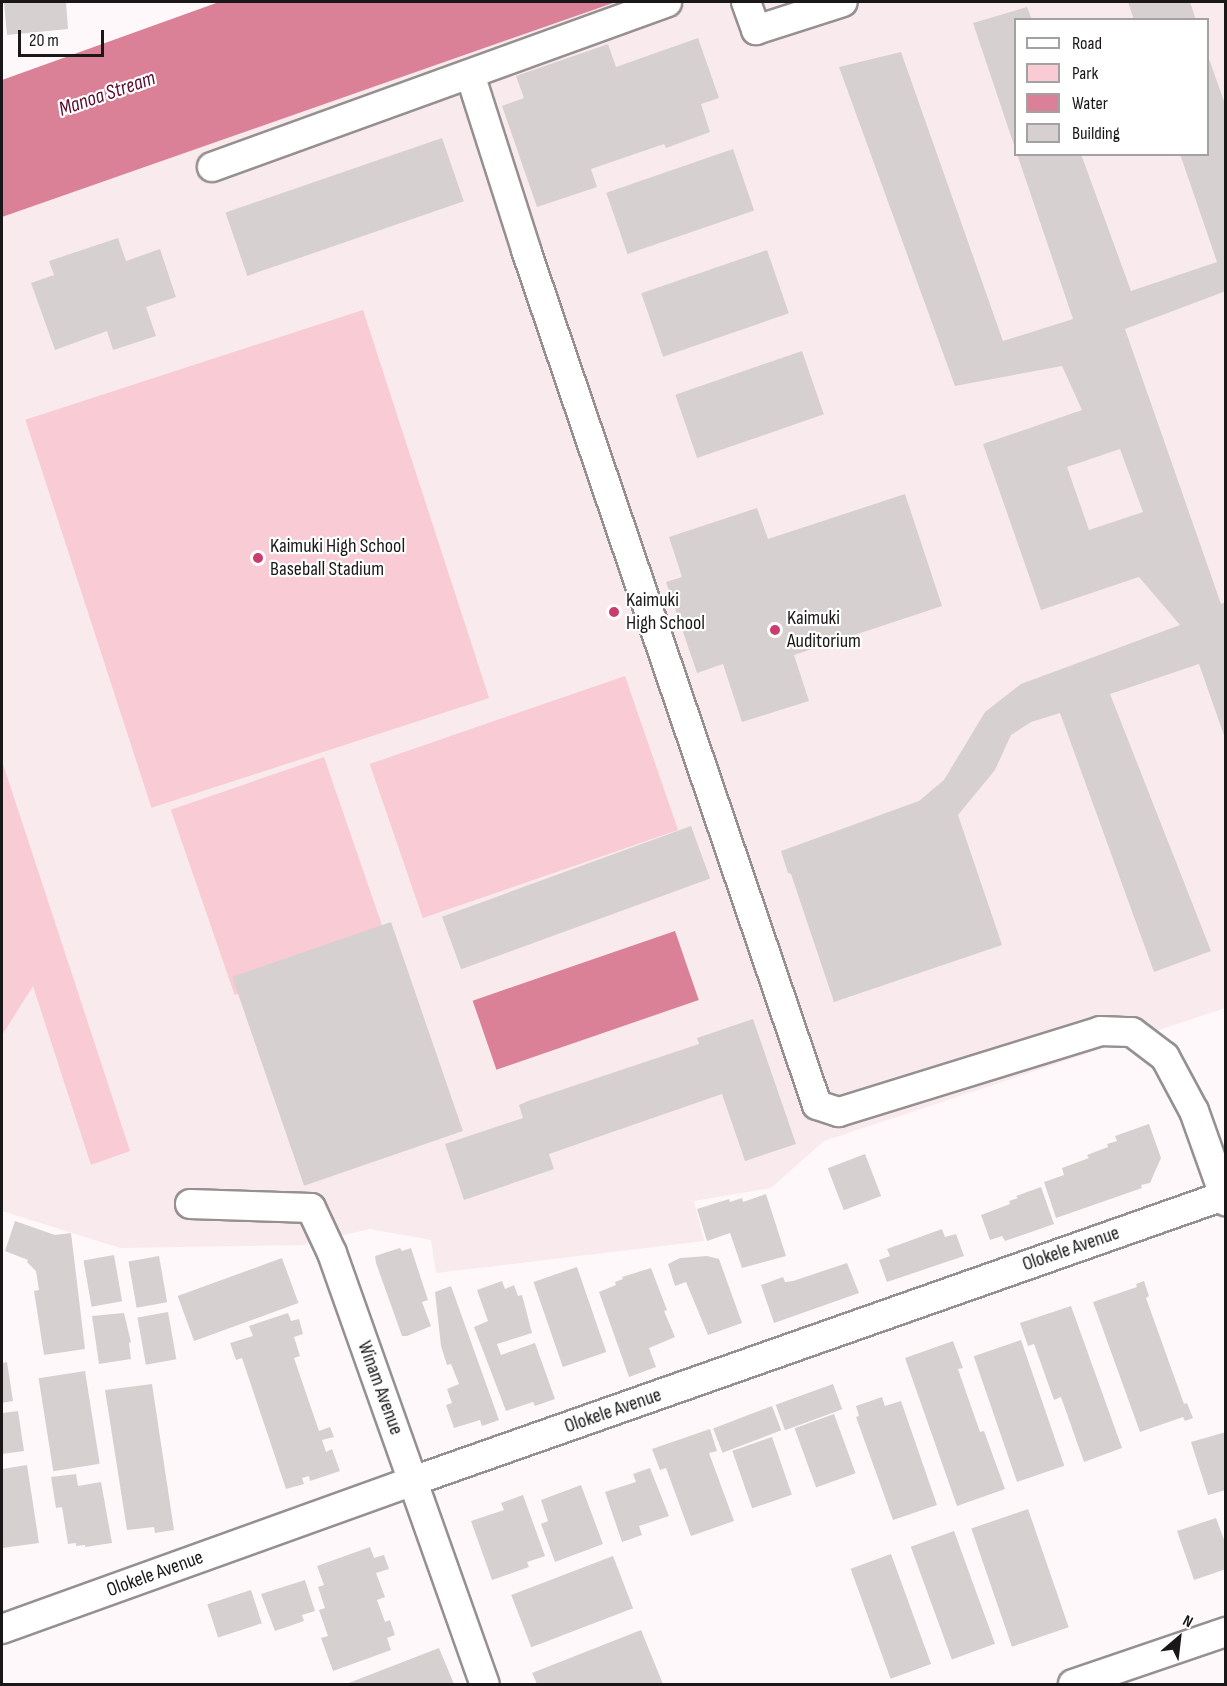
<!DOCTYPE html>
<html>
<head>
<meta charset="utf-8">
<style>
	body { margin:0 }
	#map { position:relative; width:1227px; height:1686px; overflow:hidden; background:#fef8fa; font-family:"Sofia Sans Condensed",sans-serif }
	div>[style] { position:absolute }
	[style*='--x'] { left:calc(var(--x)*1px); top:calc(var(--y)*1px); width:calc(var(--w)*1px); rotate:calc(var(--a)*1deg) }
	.built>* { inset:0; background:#f9eaed }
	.green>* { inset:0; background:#f9cbd5; transform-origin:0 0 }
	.water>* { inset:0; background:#da8198; transform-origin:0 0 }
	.building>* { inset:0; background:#d7d0d1; transform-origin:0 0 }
	.roads { filter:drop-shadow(2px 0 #969091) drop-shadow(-2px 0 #969091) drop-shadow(0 2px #969091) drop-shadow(0 -2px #969091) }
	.minor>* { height:28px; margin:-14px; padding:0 14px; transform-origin:14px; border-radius:14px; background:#fff }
	.dots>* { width:16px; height:16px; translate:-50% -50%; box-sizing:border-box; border:3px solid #fff; border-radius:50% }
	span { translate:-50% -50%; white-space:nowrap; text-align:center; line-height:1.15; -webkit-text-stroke:4.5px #fff; paint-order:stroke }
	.poi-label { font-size:20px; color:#191717 }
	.left { translate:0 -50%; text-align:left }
	.street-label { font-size:20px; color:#191717 }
	.water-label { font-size:21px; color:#5c0c2c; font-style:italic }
	.frame { position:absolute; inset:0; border:3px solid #191717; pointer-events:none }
	.legend { position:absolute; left:1014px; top:18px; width:195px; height:138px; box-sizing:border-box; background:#fff; border:2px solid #a3a2a2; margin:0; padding:8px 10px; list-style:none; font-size:18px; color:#191717 }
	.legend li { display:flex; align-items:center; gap:12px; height:30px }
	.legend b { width:30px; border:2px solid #a3a2a2 }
	.north { position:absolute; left:1149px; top:1608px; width:60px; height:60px; -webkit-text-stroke:4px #fff; paint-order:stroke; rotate:28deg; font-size:16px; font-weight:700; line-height:24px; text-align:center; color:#191717 }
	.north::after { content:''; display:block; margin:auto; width:21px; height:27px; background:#191717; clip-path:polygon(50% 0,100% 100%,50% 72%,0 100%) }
	.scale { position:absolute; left:18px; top:30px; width:86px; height:27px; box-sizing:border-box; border:3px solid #191717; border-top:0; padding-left:8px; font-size:18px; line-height:21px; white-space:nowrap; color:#191717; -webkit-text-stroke:4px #fff; paint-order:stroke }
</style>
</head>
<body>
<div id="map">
	<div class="built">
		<i style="clip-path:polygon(evenodd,616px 2px,1225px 2px,1225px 1008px,824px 1141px,771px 1188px,694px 1201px,704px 1241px,436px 1273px,431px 1240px,370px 1229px,302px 1245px,120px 1248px,2px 1211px,2px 217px,616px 2px,1016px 20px,1208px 20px,1208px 154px,1016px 154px,1016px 20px)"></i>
	</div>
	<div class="green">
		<i style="left:363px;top:310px;width:408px;height:355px;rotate:72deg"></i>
		<i style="left:625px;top:676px;width:163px;height:270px;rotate:71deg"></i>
		<i style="left:324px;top:757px;width:196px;height:162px;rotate:71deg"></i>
		<i style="clip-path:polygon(2px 761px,130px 1151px,91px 1165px,33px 986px,2px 1035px)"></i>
	</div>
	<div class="water">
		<i style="clip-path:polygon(219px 2px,616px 2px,2px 217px,2px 80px)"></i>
		<i style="left:675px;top:931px;width:73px;height:214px;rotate:71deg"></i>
	</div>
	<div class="building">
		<i style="clip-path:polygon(4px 2px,66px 2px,68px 29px,7px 35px)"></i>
		<i style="clip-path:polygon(1128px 2px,1190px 2px,1196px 20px,1134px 20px)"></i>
		<i style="clip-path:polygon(1027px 7px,1032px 20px,1016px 20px,1015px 148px,973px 23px)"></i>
		<i style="clip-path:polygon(698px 38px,719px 98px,701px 104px,710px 132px,666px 148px,664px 144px,591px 169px,597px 187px,537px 207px,502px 106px,524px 98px,516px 76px,608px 44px,616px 67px)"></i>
		<i style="clip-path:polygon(evenodd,901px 52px,1003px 341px,1073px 319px,1017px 154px,1081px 154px,1131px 291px,1217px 262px,1180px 154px,1208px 154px,1208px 56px,1226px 107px,1226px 291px,1125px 329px,1221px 604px,1226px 602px,1226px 741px,1199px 664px,1110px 694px,1211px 951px,1154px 972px,1060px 713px,1031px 722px,1011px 735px,995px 770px,958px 815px,1002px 945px,834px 1002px,791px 874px,788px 873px,781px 851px,919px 801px,944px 780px,985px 712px,1021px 684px,1180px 625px,1139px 577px,1041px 610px,983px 444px,1082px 410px,1062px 366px,955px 386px,839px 67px,901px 52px,1120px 449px,1143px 512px,1089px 530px,1067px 467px,1120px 449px)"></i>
		<i style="left:442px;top:138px;width:67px;height:229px;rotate:71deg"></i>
		<i style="left:733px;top:149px;width:65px;height:134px;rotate:71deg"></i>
		<i style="clip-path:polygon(118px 238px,126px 261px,160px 249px,176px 297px,146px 307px,156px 336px,113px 350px,107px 331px,55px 350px,31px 283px,54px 275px,49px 261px)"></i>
		<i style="left:767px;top:250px;width:67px;height:133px;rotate:71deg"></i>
		<i style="left:802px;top:351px;width:67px;height:134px;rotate:71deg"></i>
		<i style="clip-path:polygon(905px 494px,942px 606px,794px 655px,809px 701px,742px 722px,723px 664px,697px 673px,666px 582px,682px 577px,669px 537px,757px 508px,768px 539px)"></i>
		<i style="left:691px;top:826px;width:56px;height:265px;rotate:70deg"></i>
		<i style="left:391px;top:922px;width:221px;height:168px;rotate:71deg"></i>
		<i style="clip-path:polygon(753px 1019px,796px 1144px,745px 1161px,722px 1094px,549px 1154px,554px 1169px,464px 1200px,445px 1144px,523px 1118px,519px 1105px,528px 1101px,699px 1044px,697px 1038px)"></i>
		<i style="clip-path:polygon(1149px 1124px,1161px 1158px,1150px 1183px,1141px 1185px,1142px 1188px,1056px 1218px,1044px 1182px,1064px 1175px,1062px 1168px,1089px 1158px,1087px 1155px,1108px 1147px,1107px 1144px,1117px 1141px,1115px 1136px)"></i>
		<i style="left:865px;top:1154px;width:45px;height:40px;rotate:69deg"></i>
		<i style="clip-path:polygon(1041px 1187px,1054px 1224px,1005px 1241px,1002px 1236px,990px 1240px,981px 1215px,1010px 1204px,1009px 1201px,1018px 1198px,1016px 1196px)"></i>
		<i style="clip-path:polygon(766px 1194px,786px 1256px,742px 1268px,730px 1233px,707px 1241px,697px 1209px,729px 1199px,730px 1202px,742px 1198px,743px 1202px)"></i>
		<i style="clip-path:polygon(15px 1221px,55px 1235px,71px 1233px,85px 1349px,44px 1355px,34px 1291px,39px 1290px,36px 1271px,27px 1262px,28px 1260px,5px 1251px)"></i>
		<i style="clip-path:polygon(942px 1229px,945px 1237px,956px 1234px,964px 1256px,887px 1282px,879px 1260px,890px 1256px,887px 1249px)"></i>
		<i style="clip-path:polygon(400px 1248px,402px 1251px,411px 1248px,428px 1300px,422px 1302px,431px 1326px,407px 1336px,402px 1336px,376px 1263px,375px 1256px)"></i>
		<i style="left:114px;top:1255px;width:47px;height:31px;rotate:80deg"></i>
		<i style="left:159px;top:1256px;width:47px;height:31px;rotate:80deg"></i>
		<i style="clip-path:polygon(707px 1256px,719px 1259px,742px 1323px,708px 1335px,686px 1282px,675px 1286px,668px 1264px,680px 1258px)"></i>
		<i style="left:282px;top:1258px;width:48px;height:111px;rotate:70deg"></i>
		<i style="clip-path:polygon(847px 1263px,859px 1293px,774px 1323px,761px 1285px,783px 1277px,785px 1282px,793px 1281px)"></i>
		<i style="left:577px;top:1267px;width:90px;height:46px;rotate:71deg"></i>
		<i style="clip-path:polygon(651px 1268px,667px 1310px,664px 1311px,675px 1337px,649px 1348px,656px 1367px,629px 1377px,599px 1292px,616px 1285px,615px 1282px,623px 1279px,622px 1277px)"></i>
		<i style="clip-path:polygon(502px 1281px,505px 1289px,514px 1285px,518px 1296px,522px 1295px,532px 1333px,497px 1344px,501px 1355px,535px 1343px,555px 1399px,535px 1406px,533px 1402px,506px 1411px,474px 1327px,488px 1321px,477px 1290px)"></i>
		<i style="clip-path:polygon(1144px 1281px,1149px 1296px,1146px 1298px,1184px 1404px,1187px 1403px,1193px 1418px,1185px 1421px,1183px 1417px,1140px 1432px,1093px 1302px,1137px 1287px,1136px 1284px)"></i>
		<i style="clip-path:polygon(451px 1286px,499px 1420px,482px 1426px,480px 1420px,454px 1428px,446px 1405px,452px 1403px,447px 1389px,459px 1384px,451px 1364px,447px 1365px,441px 1346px,435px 1292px)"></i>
		<i style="clip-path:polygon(1071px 1306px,1122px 1448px,1084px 1462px,1061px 1397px,1054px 1400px,1034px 1344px,1028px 1346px,1020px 1323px)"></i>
		<i style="left:168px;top:1312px;width:48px;height:31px;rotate:80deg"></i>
		<i style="clip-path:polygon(124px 1313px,131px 1342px,129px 1343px,131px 1359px,99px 1364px,92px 1316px)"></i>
		<i style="clip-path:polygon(288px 1313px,291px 1321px,299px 1319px,303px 1334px,294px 1337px,300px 1356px,294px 1358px,319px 1431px,330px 1427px,334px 1437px,322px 1440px,326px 1452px,332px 1449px,340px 1471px,310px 1481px,309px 1476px,302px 1478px,304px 1484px,286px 1489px,242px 1358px,236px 1360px,230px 1343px,253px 1336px,249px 1326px)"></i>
		<i style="left:1021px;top:1340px;width:133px;height:50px;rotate:71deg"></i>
		<i style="clip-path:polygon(953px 1341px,963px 1368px,958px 1369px,980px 1432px,984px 1431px,1005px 1489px,957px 1506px,905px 1358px)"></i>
		<i style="clip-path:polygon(7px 1362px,13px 1401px,2px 1403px,2px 1363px)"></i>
		<i style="left:85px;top:1371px;width:94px;height:47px;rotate:81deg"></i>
		<i style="clip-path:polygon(152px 1384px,174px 1530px,155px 1533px,154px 1527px,127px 1530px,105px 1390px)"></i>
		<i style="left:833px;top:1384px;width:27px;height:61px;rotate:70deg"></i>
		<i style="clip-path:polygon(882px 1397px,885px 1406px,901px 1401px,937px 1505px,893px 1520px,856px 1417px,859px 1416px,856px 1406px)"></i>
		<i style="left:772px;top:1406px;width:26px;height:63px;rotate:69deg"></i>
		<i style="clip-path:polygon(18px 1411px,24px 1451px,2px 1454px,2px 1413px)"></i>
		<i style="left:834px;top:1414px;width:63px;height:42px;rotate:70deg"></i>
		<i style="clip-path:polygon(710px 1429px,717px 1451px,709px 1453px,734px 1521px,691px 1536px,666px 1468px,660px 1470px,652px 1449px)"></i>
		<i style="clip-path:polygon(1226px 1432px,1226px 1490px,1208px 1495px,1191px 1442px)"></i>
		<i style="left:772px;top:1437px;width:61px;height:42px;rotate:71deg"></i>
		<i style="clip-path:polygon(27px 1465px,39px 1543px,2px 1548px,2px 1469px)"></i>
		<i style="clip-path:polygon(650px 1468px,669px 1516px,639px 1526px,642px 1535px,622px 1542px,605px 1492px,636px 1482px,633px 1474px)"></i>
		<i style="clip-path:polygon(76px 1474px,78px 1486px,101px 1482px,112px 1543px,85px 1547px,85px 1545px,76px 1546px,76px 1543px,68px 1544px,62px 1507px,56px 1508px,51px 1477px)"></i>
		<i style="clip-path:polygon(581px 1485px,603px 1544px,555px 1562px,541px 1524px,548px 1521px,541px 1500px)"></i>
		<i style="clip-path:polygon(523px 1495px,545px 1556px,527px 1562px,529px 1567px,492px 1580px,471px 1521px,504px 1510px,501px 1503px)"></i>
		<i style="left:1028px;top:1509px;width:125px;height:60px;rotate:71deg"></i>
		<i style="clip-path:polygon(1216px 1518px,1226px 1545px,1226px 1569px,1194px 1580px,1177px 1531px)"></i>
		<i style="left:954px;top:1531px;width:120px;height:46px;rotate:70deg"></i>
		<i style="clip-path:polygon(370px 1547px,374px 1558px,384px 1555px,389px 1569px,376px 1573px,385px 1597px,377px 1600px,385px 1622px,390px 1620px,395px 1635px,387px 1638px,391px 1650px,333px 1671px,321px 1638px,328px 1636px,319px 1610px,325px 1608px,318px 1587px,324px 1585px,317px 1566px)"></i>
		<i style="left:891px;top:1554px;width:117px;height:43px;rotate:70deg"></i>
		<i style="left:613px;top:1556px;width:56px;height:109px;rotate:69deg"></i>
		<i style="clip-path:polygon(305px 1580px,315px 1611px,302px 1615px,304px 1621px,275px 1631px,261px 1594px)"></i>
		<i style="left:251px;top:1590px;width:35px;height:46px;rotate:72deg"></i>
		<i style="clip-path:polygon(641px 1630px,663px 1684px,537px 1684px,532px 1673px)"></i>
		<i style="clip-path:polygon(439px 1648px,454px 1684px,346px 1684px)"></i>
	</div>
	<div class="roads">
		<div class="minor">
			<i style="--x:746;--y:2;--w:30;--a:70"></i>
			<i style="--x:756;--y:30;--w:91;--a:-17.8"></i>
			<i style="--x:470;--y:74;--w:185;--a:72.3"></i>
			<i style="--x:526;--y:250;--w:903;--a:71.2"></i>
			<i style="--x:817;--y:1105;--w:23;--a:18"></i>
			<i style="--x:839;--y:1112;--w:273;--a:-17.2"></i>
			<i style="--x:1100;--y:1031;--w:32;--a:2"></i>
			<i style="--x:1132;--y:1032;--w:41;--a:37.1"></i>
			<i style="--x:1165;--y:1057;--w:61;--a:61.8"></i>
			<i style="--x:1194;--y:1111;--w:96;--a:70.4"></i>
			<i style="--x:212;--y:167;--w:484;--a:-19.9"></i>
			<i style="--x:190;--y:1204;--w:121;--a:1.9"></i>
			<i style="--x:311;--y:1208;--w:50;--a:65"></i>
			<i style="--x:332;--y:1253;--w:457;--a:70.5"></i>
			<i style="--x:2;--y:1629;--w:437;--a:-19.8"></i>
			<i style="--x:413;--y:1481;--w:862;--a:-19.38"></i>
			<i style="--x:1073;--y:1684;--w:162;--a:-18.8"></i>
		</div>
	</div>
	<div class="dots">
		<i style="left:258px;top:558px;background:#ca3d6e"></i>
		<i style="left:614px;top:612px;background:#ca3d6e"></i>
		<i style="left:775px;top:630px;background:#ca3d6e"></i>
	</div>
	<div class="poi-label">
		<span class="left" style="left:270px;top:558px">Kaimuki High School<br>Baseball Stadium</span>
		<span class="left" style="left:626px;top:612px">Kaimuki<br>High School</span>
		<span class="left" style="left:787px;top:630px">Kaimuki<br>Auditorium</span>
	</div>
	<div class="street-label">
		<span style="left:1071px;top:1249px;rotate:-19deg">Olokele Avenue</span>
		<span style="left:380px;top:1388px;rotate:70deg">Winam Avenue</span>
		<span style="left:613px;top:1411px;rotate:-19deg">Olokele Avenue</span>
		<span style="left:155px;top:1574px;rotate:-20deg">Olokele Avenue</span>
	</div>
	<div class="water-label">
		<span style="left:107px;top:94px;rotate:-19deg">Manoa Stream</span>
	</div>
	<div class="frame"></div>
	<ul class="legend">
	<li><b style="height:8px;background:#fff"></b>Road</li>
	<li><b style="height:16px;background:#f9cbd5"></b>Park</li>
	<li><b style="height:16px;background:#da8198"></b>Water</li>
	<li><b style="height:16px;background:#d7d0d1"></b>Building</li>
	</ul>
	<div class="north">N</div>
	<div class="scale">20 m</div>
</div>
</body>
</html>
